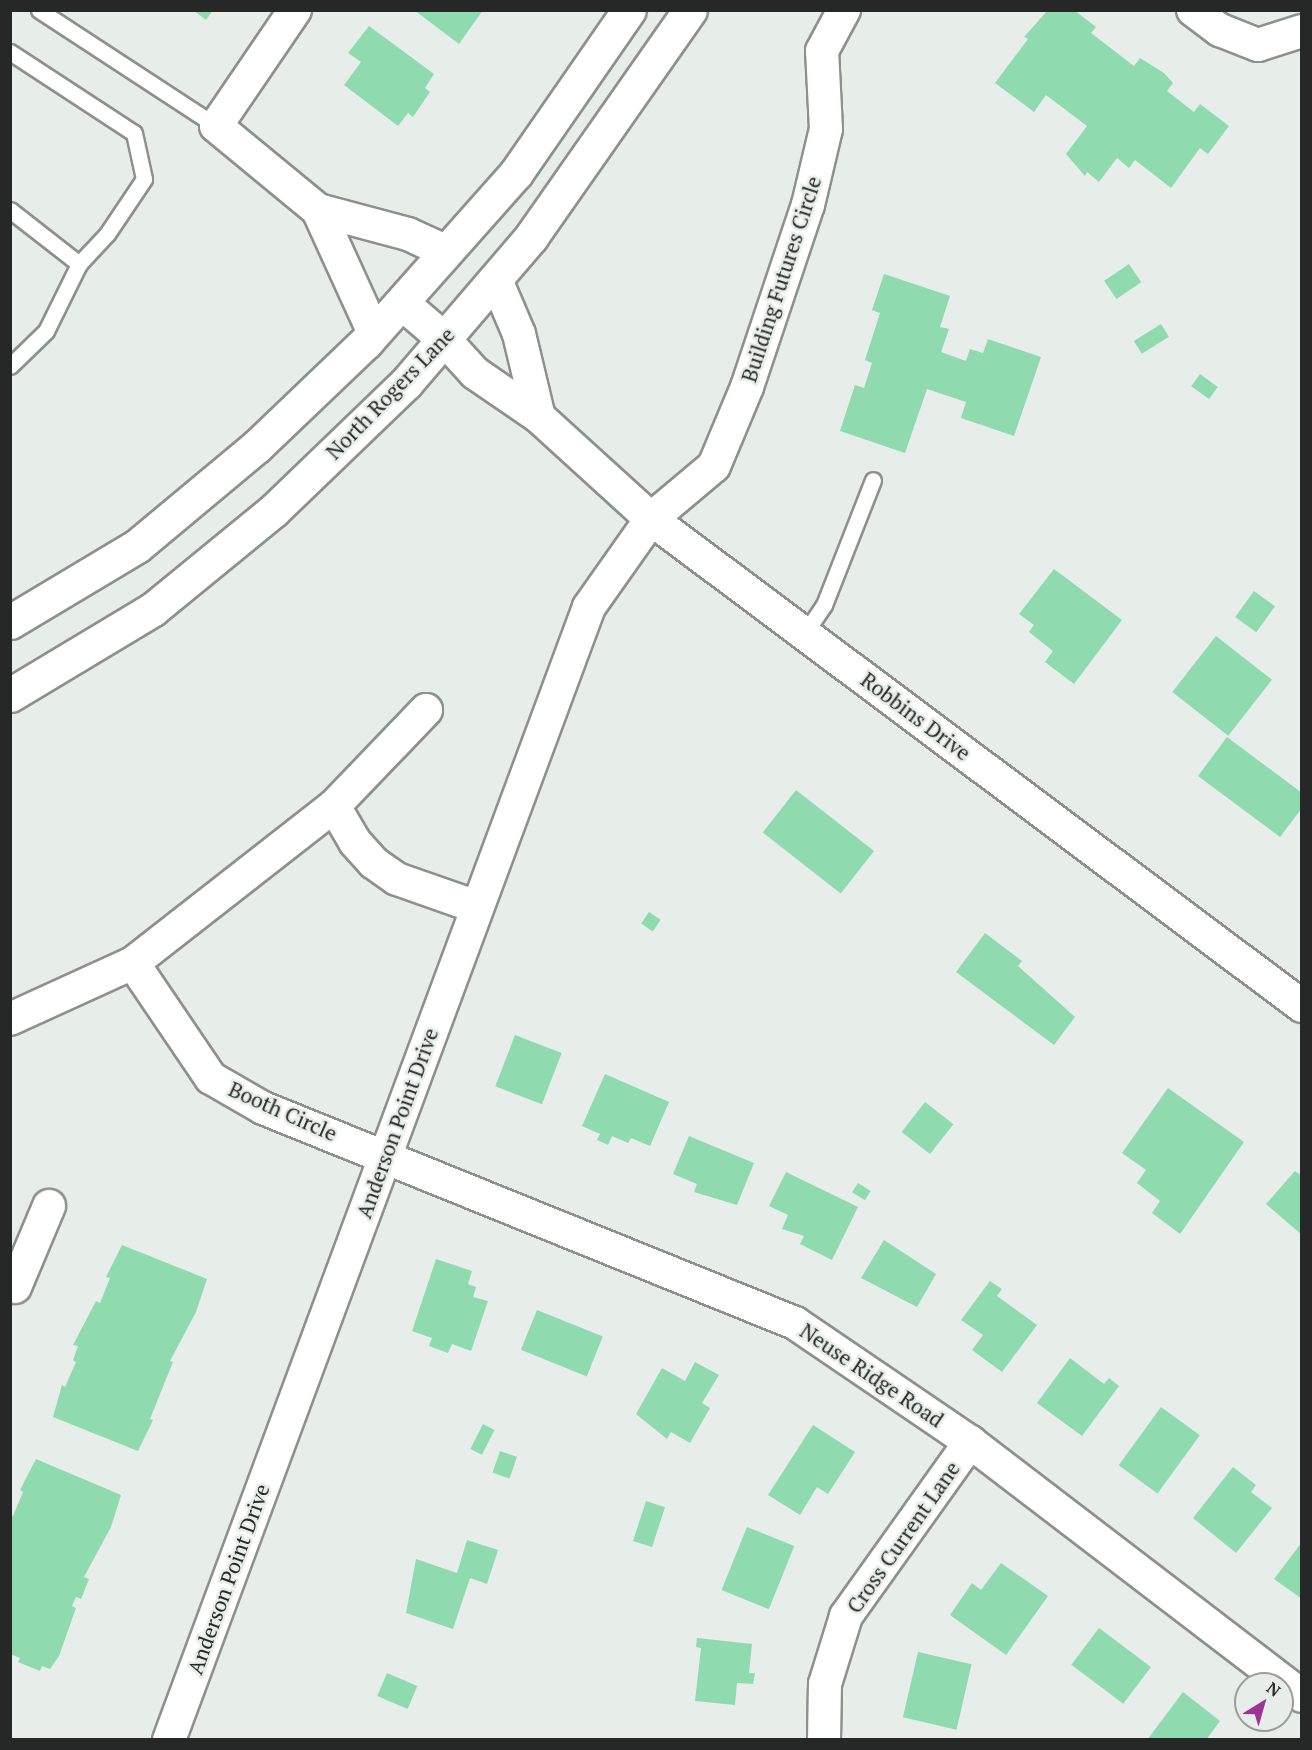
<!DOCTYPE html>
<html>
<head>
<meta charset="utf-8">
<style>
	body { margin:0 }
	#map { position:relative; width:1312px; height:1750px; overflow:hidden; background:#e7ede9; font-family:"PT Serif",serif }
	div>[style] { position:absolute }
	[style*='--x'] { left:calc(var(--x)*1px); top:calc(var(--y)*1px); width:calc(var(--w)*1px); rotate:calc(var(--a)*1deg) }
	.building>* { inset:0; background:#90daaf; transform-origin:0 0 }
	.roads { filter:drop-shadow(2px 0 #8c918e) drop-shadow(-2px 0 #8c918e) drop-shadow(0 2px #8c918e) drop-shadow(0 -2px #8c918e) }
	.lane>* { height:15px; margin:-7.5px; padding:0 7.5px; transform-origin:7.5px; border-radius:7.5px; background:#fff }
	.street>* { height:32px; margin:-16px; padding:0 16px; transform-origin:16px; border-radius:16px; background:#fff }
	.secondary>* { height:33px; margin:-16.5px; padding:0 16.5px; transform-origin:16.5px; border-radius:16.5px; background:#fff }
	span { translate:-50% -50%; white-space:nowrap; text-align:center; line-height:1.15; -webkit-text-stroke:5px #e7ede9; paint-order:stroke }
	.street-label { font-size:21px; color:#262827 }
	.frame { position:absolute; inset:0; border:12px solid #262827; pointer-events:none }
	.north { position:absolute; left:1234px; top:1672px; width:60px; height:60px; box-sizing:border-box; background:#e7ede9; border:2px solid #9a9e9b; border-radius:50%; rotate:37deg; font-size:16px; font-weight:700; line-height:24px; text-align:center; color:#262827 }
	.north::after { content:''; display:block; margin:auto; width:21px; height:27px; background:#9c3396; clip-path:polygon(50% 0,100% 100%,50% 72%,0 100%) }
</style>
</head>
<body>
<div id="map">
	<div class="building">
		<i style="clip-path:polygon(193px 10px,213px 10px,206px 20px)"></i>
		<i style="clip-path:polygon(414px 10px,483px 10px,459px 44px)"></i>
		<i style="clip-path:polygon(1048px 10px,1074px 10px,1096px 27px,1091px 33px,1134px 66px,1140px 58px,1164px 73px,1173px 83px,1167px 91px,1194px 112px,1200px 104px,1229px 126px,1208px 154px,1200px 148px,1171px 188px,1135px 160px,1129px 168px,1117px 158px,1099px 182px,1087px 172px,1085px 176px,1066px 154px,1087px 126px,1046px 95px,1034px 112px,995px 83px,1028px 39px,1024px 37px)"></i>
		<i style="clip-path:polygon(369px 26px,434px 74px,425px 88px,430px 92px,413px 117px,408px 113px,398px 126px,344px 85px,361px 62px,348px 53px)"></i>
		<i style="left:1129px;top:264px;width:22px;height:30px;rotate:56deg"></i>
		<i style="clip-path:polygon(884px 274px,950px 296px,940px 327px,949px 329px,941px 352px,966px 361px,970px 349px,983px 353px,988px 339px,1041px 357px,1014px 436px,961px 418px,966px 402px,927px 389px,905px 453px,840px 431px,855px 385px,864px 388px,872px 363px,865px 360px,880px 313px,872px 310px)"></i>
		<i style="left:1161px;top:324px;width:15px;height:32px;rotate:58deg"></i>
		<i style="left:1200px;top:374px;width:22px;height:15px;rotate:36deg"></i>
		<i style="clip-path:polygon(1054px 569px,1122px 620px,1074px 684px,1045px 662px,1053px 651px,1029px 632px,1034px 625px,1019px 614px)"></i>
		<i style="left:1254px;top:591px;width:26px;height:32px;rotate:36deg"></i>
		<i style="left:1216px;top:636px;width:71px;height:71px;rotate:38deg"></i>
		<i style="clip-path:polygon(1227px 737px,1302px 793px,1302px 808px,1280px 837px,1198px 776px)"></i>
		<i style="left:796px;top:790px;width:99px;height:54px;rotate:38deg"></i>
		<i style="left:649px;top:912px;width:14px;height:14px;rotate:34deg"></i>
		<i style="clip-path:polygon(985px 933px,1022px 961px,1018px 966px,1075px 1017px,1054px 1045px,956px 972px)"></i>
		<i style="left:515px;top:1035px;width:50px;height:55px;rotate:21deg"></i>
		<i style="clip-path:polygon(605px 1074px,669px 1102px,650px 1146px,631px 1138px,628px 1143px,612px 1136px,608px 1145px,597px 1140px,600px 1134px,582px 1126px)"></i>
		<i style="clip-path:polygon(1168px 1088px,1244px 1142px,1180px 1234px,1152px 1213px,1160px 1201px,1137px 1183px,1146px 1170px,1122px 1153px)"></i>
		<i style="left:925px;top:1102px;width:36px;height:38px;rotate:38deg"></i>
		<i style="clip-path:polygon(689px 1136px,754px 1163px,737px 1205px,694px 1192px,697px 1184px,673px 1174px)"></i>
		<i style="clip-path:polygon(1295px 1171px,1302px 1176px,1302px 1235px,1266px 1204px)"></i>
		<i style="clip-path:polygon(786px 1172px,858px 1207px,832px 1260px,800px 1244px,804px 1236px,782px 1229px,788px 1215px,769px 1206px)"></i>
		<i style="left:858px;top:1183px;width:15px;height:11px;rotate:32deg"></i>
		<i style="clip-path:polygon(884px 1240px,936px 1274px,917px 1307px,861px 1278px)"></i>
		<i style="clip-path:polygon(122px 1245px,207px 1279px,196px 1312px,170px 1361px,173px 1362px,150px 1419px,153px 1420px,138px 1451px,53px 1417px,62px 1385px,65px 1387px,76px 1362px,73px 1360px,78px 1346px,73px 1345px,96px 1301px,100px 1303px,110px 1278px,106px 1277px)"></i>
		<i style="clip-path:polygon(436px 1259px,472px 1271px,468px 1284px,476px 1287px,473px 1297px,488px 1301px,471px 1351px,452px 1344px,448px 1353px,429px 1346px,432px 1338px,412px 1331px)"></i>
		<i style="clip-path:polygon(990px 1281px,1002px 1289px,997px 1296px,1037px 1325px,1002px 1372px,972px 1350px,983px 1335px,961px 1320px)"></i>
		<i style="left:537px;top:1310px;width:71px;height:43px;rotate:22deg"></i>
		<i style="clip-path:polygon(1070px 1358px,1104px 1384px,1109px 1378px,1119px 1386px,1082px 1436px,1037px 1403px)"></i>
		<i style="clip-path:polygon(695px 1362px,719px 1375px,702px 1403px,710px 1408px,690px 1443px,671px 1432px,667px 1439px,636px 1414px,662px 1368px,685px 1381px)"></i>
		<i style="left:1161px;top:1407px;width:48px;height:72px;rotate:36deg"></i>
		<i style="left:483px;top:1424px;width:13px;height:28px;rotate:27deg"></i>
		<i style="clip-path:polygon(813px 1425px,855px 1452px,828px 1494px,817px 1487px,800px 1515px,768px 1495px)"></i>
		<i style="left:500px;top:1451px;width:18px;height:23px;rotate:19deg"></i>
		<i style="clip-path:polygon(36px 1459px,121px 1495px,111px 1527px,84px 1577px,89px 1579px,81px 1599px,76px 1597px,72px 1606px,76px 1608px,59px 1656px,50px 1669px,42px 1666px,40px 1671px,18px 1662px,20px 1658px,10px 1654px,10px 1515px,13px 1516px,23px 1492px,20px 1490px)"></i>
		<i style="clip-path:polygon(1233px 1467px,1256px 1485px,1251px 1492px,1272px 1508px,1236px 1553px,1193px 1518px)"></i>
		<i style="left:646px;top:1501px;width:20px;height:42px;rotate:18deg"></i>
		<i style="left:747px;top:1527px;width:51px;height:68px;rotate:22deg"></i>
		<i style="clip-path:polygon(467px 1540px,498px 1550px,487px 1584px,470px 1578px,453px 1629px,406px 1613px,416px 1559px,457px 1573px)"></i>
		<i style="clip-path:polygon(1302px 1542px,1302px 1599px,1274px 1579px)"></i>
		<i style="clip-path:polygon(1001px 1563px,1048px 1596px,1006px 1655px,950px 1615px,972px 1583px,981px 1590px)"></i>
		<i style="left:1099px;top:1628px;width:65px;height:46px;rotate:37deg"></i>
		<i style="clip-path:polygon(697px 1638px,752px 1644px,749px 1673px,755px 1673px,753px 1684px,737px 1683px,735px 1705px,695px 1701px,701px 1648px,696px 1647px)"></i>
		<i style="left:918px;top:1652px;width:55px;height:67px;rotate:13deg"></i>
		<i style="left:387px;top:1673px;width:33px;height:25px;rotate:23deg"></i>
		<i style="clip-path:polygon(1183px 1692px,1220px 1721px,1206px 1740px,1147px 1740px)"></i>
	</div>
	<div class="roads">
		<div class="lane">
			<i style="--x:39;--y:10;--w:212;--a:33.2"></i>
			<i style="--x:10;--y:52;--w:148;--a:33.2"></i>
			<i style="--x:134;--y:133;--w:47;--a:77.7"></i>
			<i style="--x:144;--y:179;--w:66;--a:123.9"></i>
			<i style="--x:107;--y:234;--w:41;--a:133"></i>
			<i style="--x:79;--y:264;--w:75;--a:116.2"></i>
			<i style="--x:46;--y:331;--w:50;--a:135.8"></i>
			<i style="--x:10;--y:210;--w:88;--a:38"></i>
			<i style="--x:805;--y:633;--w:34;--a:-56"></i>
			<i style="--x:824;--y:605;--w:134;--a:-68.6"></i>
		</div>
		<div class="street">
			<i style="--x:295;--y:10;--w:140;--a:124.3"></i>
			<i style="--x:216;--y:126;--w:132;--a:39.5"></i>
			<i style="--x:318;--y:210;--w:93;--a:14.9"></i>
			<i style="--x:408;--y:234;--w:41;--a:24.7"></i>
			<i style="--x:1193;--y:10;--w:34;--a:37"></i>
			<i style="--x:1220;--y:30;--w:41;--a:21.5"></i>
			<i style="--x:1258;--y:45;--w:46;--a:-17.7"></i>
			<i style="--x:318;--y:210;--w:135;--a:65.5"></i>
			<i style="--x:496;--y:280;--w:59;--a:66.9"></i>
			<i style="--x:519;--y:334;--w:85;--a:76.5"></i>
			<i style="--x:444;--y:339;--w:46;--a:47.6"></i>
			<i style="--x:475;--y:373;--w:78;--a:34.5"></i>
			<i style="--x:539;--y:417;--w:151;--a:42.3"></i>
			<i style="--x:651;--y:519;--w:813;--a:36.8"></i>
			<i style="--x:334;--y:806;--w:42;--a:59.7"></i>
			<i style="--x:355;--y:842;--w:28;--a:48"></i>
			<i style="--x:374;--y:863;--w:28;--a:35"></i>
			<i style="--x:397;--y:879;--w:85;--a:19.3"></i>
			<i style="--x:133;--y:963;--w:139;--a:55.9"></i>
			<i style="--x:211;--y:1078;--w:60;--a:30"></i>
			<i style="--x:263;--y:1108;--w:574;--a:22.01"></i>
			<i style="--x:795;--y:1323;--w:212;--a:34.2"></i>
			<i style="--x:970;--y:1442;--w:418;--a:37.4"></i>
			<i style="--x:10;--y:1019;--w:135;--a:-24.5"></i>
			<i style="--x:133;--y:963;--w:255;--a:-38"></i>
			<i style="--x:334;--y:806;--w:133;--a:-46.2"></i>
			<i style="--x:15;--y:1287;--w:88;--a:-67.2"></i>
			<i style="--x:169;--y:1740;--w:1208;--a:-69.66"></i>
			<i style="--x:589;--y:607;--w:108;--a:-54.8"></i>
			<i style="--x:651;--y:519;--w:82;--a:-40.1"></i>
			<i style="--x:714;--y:466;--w:86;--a:-67.3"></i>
			<i style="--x:747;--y:387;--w:192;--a:-71.5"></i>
			<i style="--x:808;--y:205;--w:78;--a:-76.7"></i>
			<i style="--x:826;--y:129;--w:78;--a:-92.9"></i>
			<i style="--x:822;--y:51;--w:47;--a:-61.8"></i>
			<i style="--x:824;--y:1740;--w:56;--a:-89"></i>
			<i style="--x:825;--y:1684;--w:71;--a:-72.8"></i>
			<i style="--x:846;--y:1616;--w:214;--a:-54.5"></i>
		</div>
		<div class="secondary">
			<i style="--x:402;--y:303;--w:55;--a:40.6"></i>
			<i style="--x:10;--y:622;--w:148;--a:-30.9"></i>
			<i style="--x:137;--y:546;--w:156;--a:-39.8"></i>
			<i style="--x:257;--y:446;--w:151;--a:-43.7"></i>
			<i style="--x:366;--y:342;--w:226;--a:-48.4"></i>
			<i style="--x:516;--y:173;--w:198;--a:-55.3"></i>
			<i style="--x:10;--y:695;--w:167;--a:-31"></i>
			<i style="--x:153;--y:609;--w:156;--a:-39.3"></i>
			<i style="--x:274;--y:510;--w:183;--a:-43.9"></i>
			<i style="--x:406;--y:383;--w:192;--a:-49.4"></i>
			<i style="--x:531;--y:237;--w:277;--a:-55"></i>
		</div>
	</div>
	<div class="street-label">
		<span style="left:781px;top:279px;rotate:-72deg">Building Futures Circle</span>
		<span style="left:390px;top:393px;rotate:-46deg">North Rogers Lane</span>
		<span style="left:916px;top:716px;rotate:37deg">Robbins Drive</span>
		<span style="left:283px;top:1111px;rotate:24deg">Booth Circle</span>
		<span style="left:397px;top:1123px;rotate:-70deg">Anderson Point Drive</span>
		<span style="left:872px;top:1375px;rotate:34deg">Neuse Ridge Road</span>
		<span style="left:903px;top:1537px;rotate:-55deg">Cross Current Lane</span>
		<span style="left:228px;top:1579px;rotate:-70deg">Anderson Point Drive</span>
	</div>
	<div class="frame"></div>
	<div class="north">N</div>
</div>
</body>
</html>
